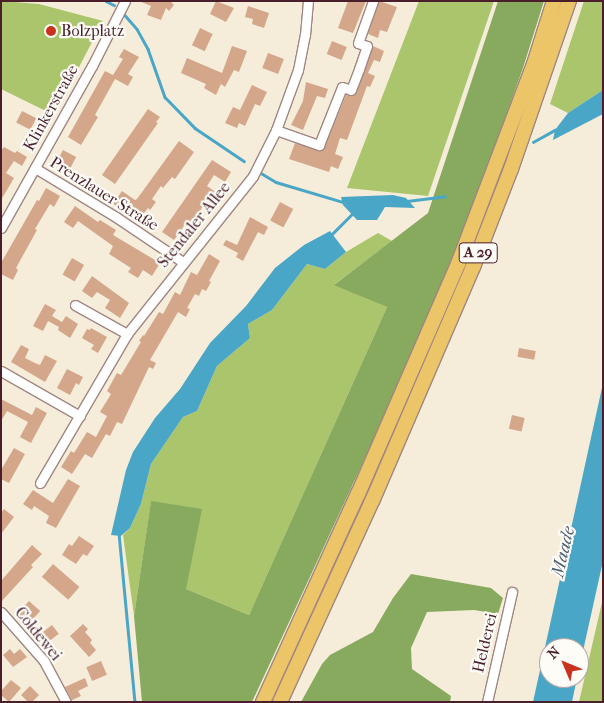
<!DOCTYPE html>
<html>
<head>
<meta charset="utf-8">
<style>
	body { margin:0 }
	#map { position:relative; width:604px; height:703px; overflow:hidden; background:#f5edda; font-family:"IM FELL French Canon",serif }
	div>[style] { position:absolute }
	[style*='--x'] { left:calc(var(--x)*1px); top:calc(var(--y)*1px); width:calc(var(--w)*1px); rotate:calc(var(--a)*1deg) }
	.green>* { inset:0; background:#aac56b }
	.forest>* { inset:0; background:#87aa5f }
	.water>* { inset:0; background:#49a6c7 }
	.stream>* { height:2.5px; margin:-1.25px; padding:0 1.25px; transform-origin:1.25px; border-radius:1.25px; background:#49a6c7 }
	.building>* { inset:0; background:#d4a78b; transform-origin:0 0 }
	.roads { filter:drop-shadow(1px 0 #a08682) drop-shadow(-1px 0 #a08682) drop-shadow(0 1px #a08682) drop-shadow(0 -1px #a08682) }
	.minor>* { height:9px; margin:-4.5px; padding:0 4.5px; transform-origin:4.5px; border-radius:4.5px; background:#fff }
	.highway>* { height:14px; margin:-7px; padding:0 7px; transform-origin:7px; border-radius:7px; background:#edc569 }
	.dots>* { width:14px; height:14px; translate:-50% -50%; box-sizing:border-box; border:2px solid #fdfcf7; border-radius:50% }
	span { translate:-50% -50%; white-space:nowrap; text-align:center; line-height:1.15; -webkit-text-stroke:4.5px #fdfcf7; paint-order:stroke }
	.shield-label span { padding:1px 4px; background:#fdfcf7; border:1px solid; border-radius:4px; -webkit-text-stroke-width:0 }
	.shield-label { font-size:15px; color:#4a1f2b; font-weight:700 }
	.poi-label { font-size:16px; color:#4a1f2b }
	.left { translate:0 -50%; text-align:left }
	.street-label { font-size:16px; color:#4a1f2b }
	.water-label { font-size:18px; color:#4a5c71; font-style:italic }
	.frame { position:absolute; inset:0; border:2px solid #4a1f2b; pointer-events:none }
	.north { position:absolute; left:539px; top:638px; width:50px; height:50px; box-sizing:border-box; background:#fdfcf7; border:1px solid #b5a4a5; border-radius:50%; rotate:315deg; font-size:14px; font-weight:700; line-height:20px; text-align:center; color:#4a1f2b }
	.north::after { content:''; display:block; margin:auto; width:18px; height:22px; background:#c8321e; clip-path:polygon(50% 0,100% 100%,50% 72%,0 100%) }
</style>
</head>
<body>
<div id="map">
	<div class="green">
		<i style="clip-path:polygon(1px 1px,39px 4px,103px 21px,54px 115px,1px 89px)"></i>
		<i style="clip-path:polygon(419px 1px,494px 1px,428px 196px,347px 188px)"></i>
		<i style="clip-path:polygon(584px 1px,603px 1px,603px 90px,568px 113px,550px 104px)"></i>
		<i style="clip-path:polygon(378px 233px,392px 241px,335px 284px,387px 307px,249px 615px,186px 589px,151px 502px,134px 616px,123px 535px,130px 528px,141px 504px,151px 464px,183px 417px,197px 411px,217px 366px,250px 338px,248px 324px,272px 310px,307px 264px,325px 269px,346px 252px)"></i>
		<i style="clip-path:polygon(603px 598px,602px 702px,579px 702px)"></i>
	</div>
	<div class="forest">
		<i style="clip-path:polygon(498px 1px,544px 1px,523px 68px,447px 281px,252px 702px,142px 702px,134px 616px,151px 501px,202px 509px,186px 589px,249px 615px,387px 307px,334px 285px,428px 213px)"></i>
		<i style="clip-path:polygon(411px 574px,491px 588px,503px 598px,498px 614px,474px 610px,427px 612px,411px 648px,412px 669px,451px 696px,450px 702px,301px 702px,322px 664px,330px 655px,373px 632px,393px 598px)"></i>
	</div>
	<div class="water">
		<i style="clip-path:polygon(603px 90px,603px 114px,553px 140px,555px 130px,568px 113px)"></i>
		<i style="clip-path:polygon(393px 195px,406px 198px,415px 208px,385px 207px,377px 220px,357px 220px,343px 205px,341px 197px)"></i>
		<i style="clip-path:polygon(330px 231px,346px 252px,325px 269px,307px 264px,272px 310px,248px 324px,250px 338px,217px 366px,197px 411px,183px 417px,151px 464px,141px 504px,130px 528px,121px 536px,111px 535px,126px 470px,133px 452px,155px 418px,180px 389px,210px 343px,246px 306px,275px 268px,304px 245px)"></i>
		<i style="clip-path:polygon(603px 383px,603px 561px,579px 669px,579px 648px,549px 648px,549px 678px,577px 678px,572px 702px,533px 702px)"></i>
	</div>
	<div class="stream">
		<i style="--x:106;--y:1;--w:9;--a:27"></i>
		<i style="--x:124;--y:14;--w:20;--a:49"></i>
		<i style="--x:137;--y:29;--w:23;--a:61"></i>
		<i style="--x:148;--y:49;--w:51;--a:70.5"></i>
		<i style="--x:165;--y:97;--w:43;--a:45.9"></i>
		<i style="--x:195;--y:128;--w:59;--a:34"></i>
		<i style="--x:533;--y:142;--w:25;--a:-29"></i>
		<i style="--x:261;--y:173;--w:17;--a:31"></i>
		<i style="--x:276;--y:182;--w:70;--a:16.6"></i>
		<i style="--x:407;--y:201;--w:38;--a:-7"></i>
		<i style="--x:331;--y:235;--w:33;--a:-45"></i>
		<i style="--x:119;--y:533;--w:170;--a:84.6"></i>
	</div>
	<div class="building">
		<i style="clip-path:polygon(139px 1px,170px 1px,174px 5px,169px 11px,166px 8px,161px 20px,147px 15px,151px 6px)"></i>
		<i style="clip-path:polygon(216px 1px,234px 8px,226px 22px,210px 14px)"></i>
		<i style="clip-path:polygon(348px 1px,366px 1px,353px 33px,338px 28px)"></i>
		<i style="clip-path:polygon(379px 1px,397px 7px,387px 32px,380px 30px,378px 38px,368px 34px)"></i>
		<i style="clip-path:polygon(248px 6px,269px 13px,264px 28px,252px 24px,253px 19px,245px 17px)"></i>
		<i style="left:200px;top:28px;width:14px;height:19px;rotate:25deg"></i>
		<i style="left:332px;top:41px;width:16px;height:14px;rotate:22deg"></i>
		<i style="clip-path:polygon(232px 46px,247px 51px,239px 72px,234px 70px,225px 87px,221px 84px,216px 95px,204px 88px,206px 84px,181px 73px,187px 58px,222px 73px)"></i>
		<i style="clip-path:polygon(373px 46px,384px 51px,380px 62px,374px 60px,368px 73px,375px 76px,370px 87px,367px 86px,347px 140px,340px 138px,335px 154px,343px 157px,338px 169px,331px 166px,329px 172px,289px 159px,295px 143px,323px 151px,346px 95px,353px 96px,357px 92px)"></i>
		<i style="clip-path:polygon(124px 49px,139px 57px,128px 74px,133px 77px,128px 86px,115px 79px,95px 115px,98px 117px,81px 145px,68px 137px,105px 71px,113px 75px,123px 59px,119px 57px)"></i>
		<i style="left:268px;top:53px;width:17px;height:16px;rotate:21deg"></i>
		<i style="clip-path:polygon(306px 82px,328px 89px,325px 98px,317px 96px,303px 130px,291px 125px,303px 101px)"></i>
		<i style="clip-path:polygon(252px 85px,267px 92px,260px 106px,255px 104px,245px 126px,239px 123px,237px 128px,225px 123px,233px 107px,240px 110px)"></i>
		<i style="clip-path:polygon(148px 109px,160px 117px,156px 122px,158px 123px,115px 184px,102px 175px)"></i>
		<i style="left:22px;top:111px;width:16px;height:13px;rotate:27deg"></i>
		<i style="clip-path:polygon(179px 141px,194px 152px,175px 179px,172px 177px,163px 188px,161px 186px,152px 199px,156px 202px,150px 210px,148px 208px,141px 217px,122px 204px,120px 208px,113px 204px,122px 191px,135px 200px,137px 199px)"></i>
		<i style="clip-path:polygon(4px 147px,15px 153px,17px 151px,27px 157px,22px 166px,14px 161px,6px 173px,14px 178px,1px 200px,1px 151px)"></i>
		<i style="left:63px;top:150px;width:15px;height:17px;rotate:28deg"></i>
		<i style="clip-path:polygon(212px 160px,231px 172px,225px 182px,214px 175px,207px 186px,217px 193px,208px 205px,205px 203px,192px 223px,188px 220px,174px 240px,162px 232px)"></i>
		<i style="clip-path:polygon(46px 188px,60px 196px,54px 207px,50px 204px,35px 229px,37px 230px,16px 268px,18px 270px,13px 280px,1px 274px,1px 263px,37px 200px,39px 201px)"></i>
		<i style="left:280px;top:202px;width:15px;height:21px;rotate:28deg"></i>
		<i style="clip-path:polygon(75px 206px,98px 222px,100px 220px,116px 230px,113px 235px,160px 263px,152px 276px,143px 270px,138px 278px,128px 272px,131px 268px,109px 254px,113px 246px,78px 221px,73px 228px,64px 222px)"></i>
		<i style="clip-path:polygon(250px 217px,268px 227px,264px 235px,258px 232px,243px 261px,236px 257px,238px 253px,223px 245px,226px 240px,237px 245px)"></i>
		<i style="clip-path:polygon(209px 254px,220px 261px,209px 281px,211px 282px,206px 291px,202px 289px,199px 296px,195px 294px,187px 308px,190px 309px,186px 317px,178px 312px,150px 360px,156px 363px,153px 369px,149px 367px,122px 424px,117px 422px,110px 436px,106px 434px,92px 458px,85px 454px,72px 474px,61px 467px,71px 451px,74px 453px,87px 432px,96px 437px,107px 416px,100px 412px,111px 394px,107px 391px,117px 373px,121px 375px,141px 342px,139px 341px,143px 335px,144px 336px,159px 312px,163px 314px,175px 292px,180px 295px,191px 272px,197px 275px)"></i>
		<i style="left:72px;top:258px;width:14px;height:19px;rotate:30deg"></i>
		<i style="clip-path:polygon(92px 276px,129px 303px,120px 318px,105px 308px,110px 300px,97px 292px,92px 298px,82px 291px)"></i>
		<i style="clip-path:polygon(45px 304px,56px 310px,52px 316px,62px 322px,66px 316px,78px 324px,70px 338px,58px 330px,59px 327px,48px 321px,43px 331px,33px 326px)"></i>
		<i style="clip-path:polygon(91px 328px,107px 337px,98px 353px,91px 349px,94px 345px,82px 338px,87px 329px,90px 330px)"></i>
		<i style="clip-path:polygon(21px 345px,29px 349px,25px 358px,35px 363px,40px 365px,45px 355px,57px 361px,45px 382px,11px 362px)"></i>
		<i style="left:519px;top:348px;width:17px;height:9px;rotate:10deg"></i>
		<i style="clip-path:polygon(67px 369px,83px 377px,79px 385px,76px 383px,70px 395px,57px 388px)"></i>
		<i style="clip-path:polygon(1px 399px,32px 415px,36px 407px,47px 413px,31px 443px,20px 437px,28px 422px,7px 411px,1px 421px)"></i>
		<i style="left:512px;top:415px;width:13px;height:14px;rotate:13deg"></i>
		<i style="clip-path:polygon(14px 448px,25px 454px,9px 483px,1px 479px,1px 470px)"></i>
		<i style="clip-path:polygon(68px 479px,80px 486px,56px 528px,46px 523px,49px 516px,34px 506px,32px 510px,23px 504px,33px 490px,53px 503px)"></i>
		<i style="clip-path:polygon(4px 509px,14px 517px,1px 534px,1px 513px)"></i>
		<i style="clip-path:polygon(79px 536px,94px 546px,87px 556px,83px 554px,76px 564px,62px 555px,69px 544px,72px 546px)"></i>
		<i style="clip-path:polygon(32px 545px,42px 554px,31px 565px,33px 567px,1px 602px,1px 581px)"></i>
		<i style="left:53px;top:564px;width:35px;height:17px;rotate:41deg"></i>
		<i style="left:29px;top:601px;width:15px;height:17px;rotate:42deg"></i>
		<i style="clip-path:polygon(83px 624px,88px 629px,85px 632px,92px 640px,90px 643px,96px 650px,89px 657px,70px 636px)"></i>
		<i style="left:52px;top:625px;width:11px;height:13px;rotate:52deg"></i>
		<i style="clip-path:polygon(10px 649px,14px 654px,20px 649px,27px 657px,13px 667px,3px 655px)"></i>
		<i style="left:101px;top:661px;width:15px;height:16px;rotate:67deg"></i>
		<i style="clip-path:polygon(85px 678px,88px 686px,78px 691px,81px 696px,72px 700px,65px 687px)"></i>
		<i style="clip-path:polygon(11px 680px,21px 688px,9px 702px,1px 695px,1px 691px)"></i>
		<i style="clip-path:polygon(30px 686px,39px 695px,32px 702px,28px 702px,21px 695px)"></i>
	</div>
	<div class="roads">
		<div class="minor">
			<i style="--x:276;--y:130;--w:46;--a:19.2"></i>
			<i style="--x:319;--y:145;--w:62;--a:-68.4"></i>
			<i style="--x:342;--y:87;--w:9;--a:18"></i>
			<i style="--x:351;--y:90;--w:22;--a:-69"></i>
			<i style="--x:359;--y:69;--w:24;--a:-71"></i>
			<i style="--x:367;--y:46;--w:9;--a:-162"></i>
			<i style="--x:358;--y:43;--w:45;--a:-70.3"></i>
			<i style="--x:35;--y:168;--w:95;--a:31.2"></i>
			<i style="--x:116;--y:217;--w:81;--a:33.9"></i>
			<i style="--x:1;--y:228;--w:186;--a:-60.7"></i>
			<i style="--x:92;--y:66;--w:73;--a:-63.1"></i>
			<i style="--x:75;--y:305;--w:60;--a:29.1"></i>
			<i style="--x:1;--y:371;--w:91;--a:29.7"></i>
			<i style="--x:40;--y:483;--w:173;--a:-59.7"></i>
			<i style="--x:127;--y:334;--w:202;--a:-51.4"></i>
			<i style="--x:253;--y:176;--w:51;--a:-63.4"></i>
			<i style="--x:276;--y:130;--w:64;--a:-69.9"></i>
			<i style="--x:298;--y:70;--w:36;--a:-79"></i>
			<i style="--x:305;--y:35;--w:34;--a:-85"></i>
			<i style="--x:1;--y:612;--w:65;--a:48.7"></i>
			<i style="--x:44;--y:661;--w:47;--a:61.8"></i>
			<i style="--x:487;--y:702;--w:113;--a:-77.2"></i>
		</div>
		<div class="highway">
			<i style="--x:263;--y:702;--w:229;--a:-65.5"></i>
			<i style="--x:358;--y:494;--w:251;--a:-66.5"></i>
			<i style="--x:458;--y:264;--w:214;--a:-69.2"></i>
			<i style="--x:534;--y:64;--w:66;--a:-72.4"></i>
			<i style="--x:280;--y:702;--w:223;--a:-65.4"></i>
			<i style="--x:373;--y:499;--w:253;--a:-66.7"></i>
			<i style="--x:473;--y:267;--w:105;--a:-68.8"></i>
			<i style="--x:511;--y:169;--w:178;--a:-71"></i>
		</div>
	</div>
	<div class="dots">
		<i style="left:51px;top:31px;background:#c8321e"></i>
	</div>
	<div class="shield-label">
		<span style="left:478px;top:253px">A 29</span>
	</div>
	<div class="poi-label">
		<span class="left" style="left:61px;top:31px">Bolzplatz</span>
	</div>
	<div class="street-label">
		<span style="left:51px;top:108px;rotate:-61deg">Klinkerstraße</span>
		<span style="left:104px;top:194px;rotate:32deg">Prenzlauer Straße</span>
		<span style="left:194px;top:225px;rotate:-51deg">Stendaler Allee</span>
		<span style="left:38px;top:634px;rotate:51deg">Coldewei</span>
		<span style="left:485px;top:643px;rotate:-77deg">Helderei</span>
	</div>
	<div class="water-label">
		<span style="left:564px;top:552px;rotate:-77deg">Maade</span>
	</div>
	<div class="frame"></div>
	<div class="north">N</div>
</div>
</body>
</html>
